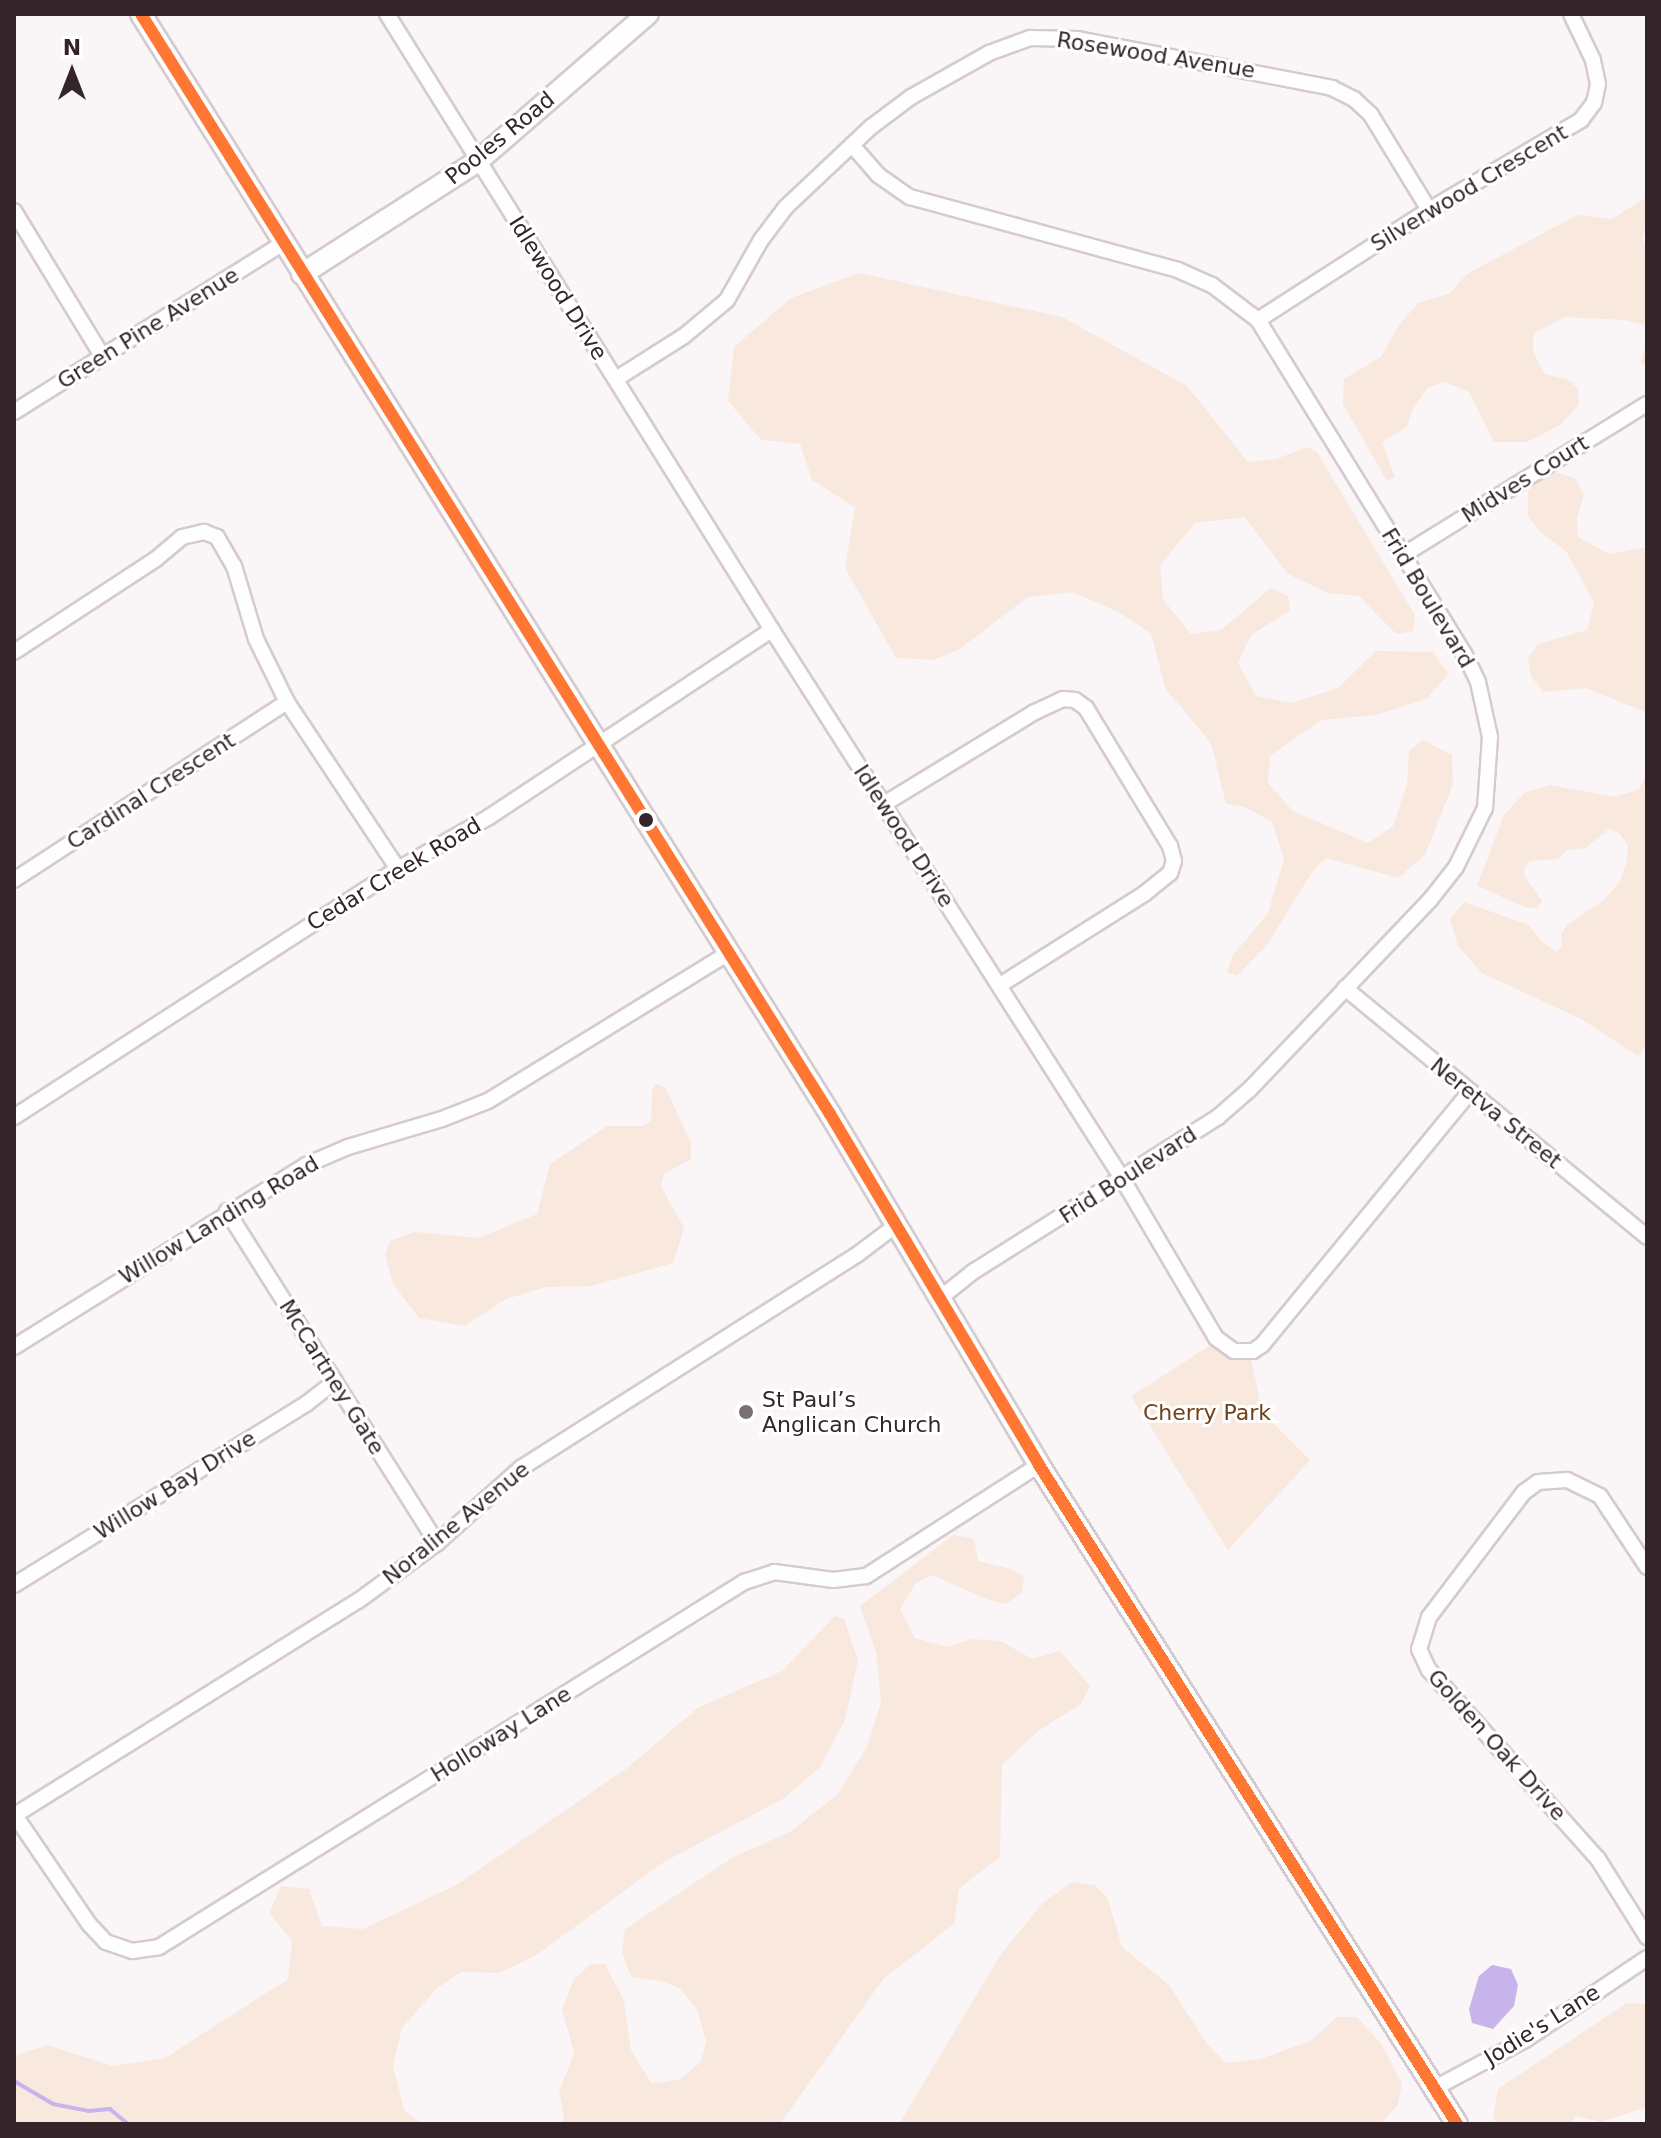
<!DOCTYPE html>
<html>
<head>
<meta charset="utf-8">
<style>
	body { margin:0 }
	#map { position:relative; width:1661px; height:2138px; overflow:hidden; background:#faf6f7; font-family:"DejaVu Sans",sans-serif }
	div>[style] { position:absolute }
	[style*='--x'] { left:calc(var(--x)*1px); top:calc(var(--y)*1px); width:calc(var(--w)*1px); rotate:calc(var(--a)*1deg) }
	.green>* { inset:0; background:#f9e8dd }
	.water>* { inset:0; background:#c7b4ea }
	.stream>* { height:4px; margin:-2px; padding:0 2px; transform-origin:2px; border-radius:2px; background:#c7b4ea }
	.roads { filter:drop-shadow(2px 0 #d5cbce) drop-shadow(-2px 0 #d5cbce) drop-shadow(0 2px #d5cbce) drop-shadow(0 -2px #d5cbce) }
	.street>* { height:14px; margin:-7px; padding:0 7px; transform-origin:7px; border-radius:7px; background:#fefefe }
	.secondary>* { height:20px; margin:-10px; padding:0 10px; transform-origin:10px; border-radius:10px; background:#fefefe }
	.bus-1>* { height:12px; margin:-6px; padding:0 6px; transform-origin:6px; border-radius:6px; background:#f73 }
	.dots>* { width:22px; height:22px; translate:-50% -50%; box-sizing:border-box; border:4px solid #fff; border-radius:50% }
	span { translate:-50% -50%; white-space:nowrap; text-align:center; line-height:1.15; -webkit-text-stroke:6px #fff; paint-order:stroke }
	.street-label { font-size:22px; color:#332529 }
	.poi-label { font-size:22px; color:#332529 }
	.left { translate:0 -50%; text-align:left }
	.park-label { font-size:22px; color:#714219 }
	.frame { position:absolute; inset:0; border:16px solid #332529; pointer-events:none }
	.north { position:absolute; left:32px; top:32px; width:80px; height:80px; -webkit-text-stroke:6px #fff; paint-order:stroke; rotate:0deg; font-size:22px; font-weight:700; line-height:32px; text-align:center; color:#332529 }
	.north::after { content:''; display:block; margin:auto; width:28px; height:36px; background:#332529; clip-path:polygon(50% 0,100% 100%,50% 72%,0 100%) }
</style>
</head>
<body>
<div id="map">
	<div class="green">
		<i style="clip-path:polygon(1647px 197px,1647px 224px,1642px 238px,1647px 247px,1647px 366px,1641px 362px,1645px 349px,1645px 325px,1624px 320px,1564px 317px,1533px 334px,1533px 351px,1544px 374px,1567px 379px,1578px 388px,1579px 405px,1560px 425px,1527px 442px,1494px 442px,1469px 392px,1444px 382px,1427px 388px,1412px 411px,1407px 427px,1382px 442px,1395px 477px,1387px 481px,1343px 404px,1344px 379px,1381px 357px,1399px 325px,1418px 303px,1450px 293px,1467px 274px,1577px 215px,1612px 219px)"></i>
		<i style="clip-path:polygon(859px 273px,1062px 317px,1187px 386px,1248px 462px,1276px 459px,1308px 447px,1317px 452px,1415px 615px,1413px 631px,1396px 634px,1359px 596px,1328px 593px,1288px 574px,1245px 517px,1195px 523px,1160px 565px,1163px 599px,1191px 634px,1221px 630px,1271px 588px,1288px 596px,1290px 611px,1251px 635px,1238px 663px,1256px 696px,1292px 703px,1338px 688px,1376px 651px,1433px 652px,1449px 674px,1426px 699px,1376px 715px,1321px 720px,1270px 756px,1268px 783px,1293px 811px,1368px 843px,1393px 826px,1407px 783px,1409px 751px,1423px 740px,1452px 755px,1453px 784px,1425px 855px,1398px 878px,1326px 858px,1314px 869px,1267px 945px,1237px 976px,1227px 972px,1233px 955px,1268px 913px,1284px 859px,1272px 822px,1245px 807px,1226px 804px,1211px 743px,1165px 688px,1151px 633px,1118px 612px,1073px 592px,1028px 597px,958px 650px,933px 660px,896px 658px,845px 568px,855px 507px,812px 480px,800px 444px,761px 440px,728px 401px,734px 347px,791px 298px)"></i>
		<i style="clip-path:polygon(1555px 472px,1575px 478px,1584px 494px,1577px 518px,1578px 537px,1609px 554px,1647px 547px,1647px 713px,1586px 688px,1543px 692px,1531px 676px,1528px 658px,1538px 644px,1587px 630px,1594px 602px,1566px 551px,1539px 531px,1528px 516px,1528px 490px,1542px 477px)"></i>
		<i style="clip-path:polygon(1647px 773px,1647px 1044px,1638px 1056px,1583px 1020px,1482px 973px,1458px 946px,1450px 919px,1464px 902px,1529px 925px,1542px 942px,1557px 952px,1562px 947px,1561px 934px,1567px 925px,1604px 900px,1620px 881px,1627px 860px,1628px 845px,1619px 833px,1609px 829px,1585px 848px,1567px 850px,1558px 859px,1530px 861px,1524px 868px,1525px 877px,1542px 901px,1537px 908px,1528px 908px,1477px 886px,1504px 815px,1524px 793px,1550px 785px,1615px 797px,1639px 789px)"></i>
		<i style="clip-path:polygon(656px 1084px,665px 1087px,691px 1143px,691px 1159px,664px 1174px,661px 1186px,684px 1228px,673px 1263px,591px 1286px,546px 1287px,506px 1299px,465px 1326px,419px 1318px,393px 1284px,385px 1254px,390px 1241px,415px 1232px,479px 1238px,537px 1214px,550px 1164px,607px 1126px,643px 1126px,651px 1122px,652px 1091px)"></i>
		<i style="clip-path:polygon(1214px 1343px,1230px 1356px,1251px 1358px,1262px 1412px,1310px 1460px,1228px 1550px,1131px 1396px)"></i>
		<i style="clip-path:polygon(953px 1535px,974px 1539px,978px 1561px,1011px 1569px,1024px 1577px,1022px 1592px,1006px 1604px,989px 1600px,932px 1575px,916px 1583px,900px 1609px,915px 1638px,947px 1647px,971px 1639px,1001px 1641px,1032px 1659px,1060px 1651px,1090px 1686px,1081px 1704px,1038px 1731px,1002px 1765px,1000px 1857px,959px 1889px,954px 1924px,884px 1978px,780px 2124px,561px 2124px,564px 2116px,559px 2092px,574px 2053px,562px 2009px,574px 1979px,591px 1964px,605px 1964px,624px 2001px,631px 2050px,652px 2084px,680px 2079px,701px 2062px,706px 2041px,697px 2009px,679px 1988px,661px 1981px,631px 1977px,622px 1951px,625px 1929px,733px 1857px,790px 1832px,837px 1795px,867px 1747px,881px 1702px,876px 1652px,860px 1606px)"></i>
		<i style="clip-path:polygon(835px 1616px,844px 1619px,858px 1661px,845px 1720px,820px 1767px,783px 1799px,664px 1862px,535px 1956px,499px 1973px,461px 1972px,436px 1989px,402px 2028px,393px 2066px,404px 2110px,422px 2124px,14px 2124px,14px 2056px,47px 2045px,113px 2066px,165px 2058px,288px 1979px,292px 1941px,269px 1913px,281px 1886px,309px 1889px,322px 1926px,363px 1929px,458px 1884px,627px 1768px,699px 1707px,782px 1671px)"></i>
		<i style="clip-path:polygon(1072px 1882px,1095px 1885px,1108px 1899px,1122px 1947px,1169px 1985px,1207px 2044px,1226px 2063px,1260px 2059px,1310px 2041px,1337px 2017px,1357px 2017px,1382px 2045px,1402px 2084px,1398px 2105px,1380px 2124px,899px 2124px,1001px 1954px,1043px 1903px)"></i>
		<i style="clip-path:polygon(1627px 2003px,1647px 2004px,1647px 2107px,1601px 2122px,1575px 2116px,1570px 2124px,1497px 2124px,1493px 2118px,1498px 2089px)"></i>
	</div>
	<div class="water">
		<i style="clip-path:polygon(1492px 1965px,1511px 1969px,1518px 1985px,1514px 2006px,1493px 2029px,1472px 2023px,1469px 2009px,1479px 1976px)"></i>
	</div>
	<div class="stream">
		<i style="--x:14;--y:2081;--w:45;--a:30.5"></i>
		<i style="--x:53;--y:2104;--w:36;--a:11"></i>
		<i style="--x:88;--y:2111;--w:22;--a:-5"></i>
		<i style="--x:110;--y:2109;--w:23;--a:40"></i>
	</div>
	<div class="roads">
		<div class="street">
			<i style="--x:387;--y:14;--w:726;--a:57.99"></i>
			<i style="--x:772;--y:630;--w:652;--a:57.45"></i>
			<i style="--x:1123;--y:1180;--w:183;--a:59.5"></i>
			<i style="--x:1216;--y:1338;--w:22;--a:36"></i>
			<i style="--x:1234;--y:1351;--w:19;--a:0"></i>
			<i style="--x:1253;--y:1351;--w:11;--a:-34"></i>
			<i style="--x:1262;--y:1345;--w:328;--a:-50.6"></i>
			<i style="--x:852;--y:145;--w:40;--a:49"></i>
			<i style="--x:878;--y:175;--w:39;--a:35"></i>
			<i style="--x:910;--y:197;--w:278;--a:15.2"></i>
			<i style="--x:1178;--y:270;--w:37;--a:24"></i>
			<i style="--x:1212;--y:285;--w:58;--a:37.3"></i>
			<i style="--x:1258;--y:320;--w:392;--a:58.3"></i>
			<i style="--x:1464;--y:653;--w:32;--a:64"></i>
			<i style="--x:1478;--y:682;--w:56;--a:77.7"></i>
			<i style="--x:1490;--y:737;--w:71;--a:94"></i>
			<i style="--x:1485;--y:808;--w:66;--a:116.2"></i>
			<i style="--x:1456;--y:867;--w:42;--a:128.2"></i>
			<i style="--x:1430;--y:900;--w:261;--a:133.6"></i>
			<i style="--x:1250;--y:1089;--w:43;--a:138.8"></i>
			<i style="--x:1218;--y:1117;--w:289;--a:147.7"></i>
			<i style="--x:974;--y:1271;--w:45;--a:141.3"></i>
			<i style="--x:14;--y:211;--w:170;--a:58.7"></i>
			<i style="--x:1258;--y:320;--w:203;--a:-32.8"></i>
			<i style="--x:1429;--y:210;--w:177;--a:-30.6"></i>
			<i style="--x:1581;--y:120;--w:21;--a:-53"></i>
			<i style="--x:1594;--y:103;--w:19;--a:-78"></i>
			<i style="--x:1598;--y:84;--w:25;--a:-102"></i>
			<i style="--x:1593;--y:60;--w:51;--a:-115.6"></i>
			<i style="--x:616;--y:379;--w:80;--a:-32.3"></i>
			<i style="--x:684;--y:336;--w:56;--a:-39.9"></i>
			<i style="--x:727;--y:300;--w:69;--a:-60.5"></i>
			<i style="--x:761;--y:240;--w:41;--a:-52.9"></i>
			<i style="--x:786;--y:207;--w:117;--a:-43.3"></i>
			<i style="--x:871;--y:127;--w:50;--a:-36.9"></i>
			<i style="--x:911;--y:97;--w:90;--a:-29.4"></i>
			<i style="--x:989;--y:53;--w:44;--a:-20.1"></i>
			<i style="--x:1030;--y:38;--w:48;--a:1.2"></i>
			<i style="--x:1078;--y:39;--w:259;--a:10.9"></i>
			<i style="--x:1332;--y:88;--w:25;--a:27"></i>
			<i style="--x:1354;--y:99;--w:23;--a:43"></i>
			<i style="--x:1371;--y:115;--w:111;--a:58.6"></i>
			<i style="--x:14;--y:412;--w:316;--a:-32.1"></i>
			<i style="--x:1403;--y:555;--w:287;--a:-31.8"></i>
			<i style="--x:14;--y:652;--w:170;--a:-33.2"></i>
			<i style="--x:156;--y:559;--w:34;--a:-40"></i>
			<i style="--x:182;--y:537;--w:23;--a:-13"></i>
			<i style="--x:204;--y:532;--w:14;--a:21"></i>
			<i style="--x:217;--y:537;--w:34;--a:60"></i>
			<i style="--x:234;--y:566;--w:76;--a:73.2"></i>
			<i style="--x:256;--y:639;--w:70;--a:63.8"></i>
			<i style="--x:287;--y:702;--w:201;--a:56.4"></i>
			<i style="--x:884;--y:804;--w:177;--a:-31.4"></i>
			<i style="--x:1035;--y:712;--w:31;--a:-25"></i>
			<i style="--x:1063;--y:699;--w:12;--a:5"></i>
			<i style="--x:1075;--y:700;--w:14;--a:36"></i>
			<i style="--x:1086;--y:708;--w:162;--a:58.7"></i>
			<i style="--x:1170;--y:846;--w:16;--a:75"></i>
			<i style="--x:1174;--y:861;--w:13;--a:108"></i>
			<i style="--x:1170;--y:873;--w:33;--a:141"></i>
			<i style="--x:1144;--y:894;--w:170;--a:147.7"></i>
			<i style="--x:14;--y:880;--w:326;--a:-33.1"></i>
			<i style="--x:1345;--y:988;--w:391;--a:39.5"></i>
			<i style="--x:14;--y:1117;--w:457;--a:-32.9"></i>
			<i style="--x:398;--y:869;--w:105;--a:-29.7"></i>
			<i style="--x:489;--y:817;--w:339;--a:-33.5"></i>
			<i style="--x:227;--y:1211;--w:393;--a:57.7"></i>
			<i style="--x:14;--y:1347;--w:344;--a:-31.9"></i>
			<i style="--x:306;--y:1165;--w:46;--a:-23.2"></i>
			<i style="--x:348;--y:1147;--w:98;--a:-16.6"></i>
			<i style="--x:442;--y:1119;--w:49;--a:-21.4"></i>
			<i style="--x:488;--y:1101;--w:281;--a:-31.6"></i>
			<i style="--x:1647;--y:1567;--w:85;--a:-123.5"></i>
			<i style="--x:1600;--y:1496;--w:37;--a:-154"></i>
			<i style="--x:1567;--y:1480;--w:29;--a:176"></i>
			<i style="--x:1538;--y:1482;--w:17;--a:144"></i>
			<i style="--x:1524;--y:1492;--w:157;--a:127.2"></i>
			<i style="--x:1429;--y:1617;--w:34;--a:107"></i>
			<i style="--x:1419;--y:1649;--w:23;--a:65"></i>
			<i style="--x:1429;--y:1670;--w:254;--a:48.2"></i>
			<i style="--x:1598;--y:1859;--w:92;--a:57.9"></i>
			<i style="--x:14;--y:1585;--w:344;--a:-31.8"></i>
			<i style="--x:306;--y:1404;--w:37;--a:-38"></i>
			<i style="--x:14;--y:1814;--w:133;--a:55.7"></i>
			<i style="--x:89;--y:1924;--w:25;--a:47"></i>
			<i style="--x:106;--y:1942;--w:28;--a:19"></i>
			<i style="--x:132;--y:1951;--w:27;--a:-8"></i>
			<i style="--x:159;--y:1947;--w:690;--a:-31.96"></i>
			<i style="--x:744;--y:1582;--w:32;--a:-18"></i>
			<i style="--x:774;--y:1572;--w:60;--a:7.7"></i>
			<i style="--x:833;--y:1580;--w:33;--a:-7"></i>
			<i style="--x:866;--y:1576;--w:206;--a:-32.7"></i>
			<i style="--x:15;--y:1815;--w:404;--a:-32"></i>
			<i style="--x:358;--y:1601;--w:98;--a:-36.3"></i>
			<i style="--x:437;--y:1543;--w:113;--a:-41.8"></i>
			<i style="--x:521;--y:1468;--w:399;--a:-32.4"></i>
			<i style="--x:858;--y:1254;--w:46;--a:-37.1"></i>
			<i style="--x:1435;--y:2088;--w:102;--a:-28.1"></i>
			<i style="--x:1525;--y:2040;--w:147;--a:-33.9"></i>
		</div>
		<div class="secondary">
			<i style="--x:141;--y:14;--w:1298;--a:57.94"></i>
			<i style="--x:830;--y:1114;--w:409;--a:59.2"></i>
			<i style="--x:1039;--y:1465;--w:780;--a:57.61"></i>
			<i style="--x:302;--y:274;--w:209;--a:-32.7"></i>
			<i style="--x:478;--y:161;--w:225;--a:-40.9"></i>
		</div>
	</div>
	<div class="bus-1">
		<i style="--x:141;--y:14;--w:1298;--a:57.94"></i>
		<i style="--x:830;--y:1114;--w:409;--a:59.2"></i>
		<i style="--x:1039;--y:1465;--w:780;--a:57.61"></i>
	</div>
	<div class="dots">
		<i style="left:646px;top:820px;background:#332529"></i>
		<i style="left:746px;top:1412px;background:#796e71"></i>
	</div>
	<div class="street-label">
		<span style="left:1156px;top:55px;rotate:9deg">Rosewood Avenue</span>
		<span style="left:500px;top:138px;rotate:-39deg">Pooles Road</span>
		<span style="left:1469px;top:188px;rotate:-31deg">Silverwood Crescent</span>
		<span style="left:558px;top:288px;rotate:58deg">Idlewood Drive</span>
		<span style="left:148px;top:328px;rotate:-32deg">Green Pine Avenue</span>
		<span style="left:1525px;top:479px;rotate:-32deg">Midves Court</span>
		<span style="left:1428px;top:598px;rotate:59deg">Frid Boulevard</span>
		<span style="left:151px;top:791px;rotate:-33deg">Cardinal Crescent</span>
		<span style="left:904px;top:836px;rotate:57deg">Idlewood Drive</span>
		<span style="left:394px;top:874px;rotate:-31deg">Cedar Creek Road</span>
		<span style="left:1496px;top:1113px;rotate:39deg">Neretva Street</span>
		<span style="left:1128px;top:1175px;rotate:-33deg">Frid Boulevard</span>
		<span style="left:219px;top:1220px;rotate:-31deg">Willow Landing Road</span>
		<span style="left:332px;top:1377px;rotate:58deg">McCartney Gate</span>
		<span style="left:175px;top:1485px;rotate:-32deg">Willow Bay Drive</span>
		<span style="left:456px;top:1523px;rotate:-39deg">Noraline Avenue</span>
		<span style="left:501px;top:1734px;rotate:-32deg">Holloway Lane</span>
		<span style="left:1497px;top:1745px;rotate:48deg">Golden Oak Drive</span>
		<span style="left:1542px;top:2025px;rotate:-32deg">Jodie's Lane</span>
	</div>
	<div class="poi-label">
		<span class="left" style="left:762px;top:1412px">St Paul’s<br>Anglican Church</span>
	</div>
	<div class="park-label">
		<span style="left:1207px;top:1413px">Cherry Park</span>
	</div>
	<div class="frame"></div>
	<div class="north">N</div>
</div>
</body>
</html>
